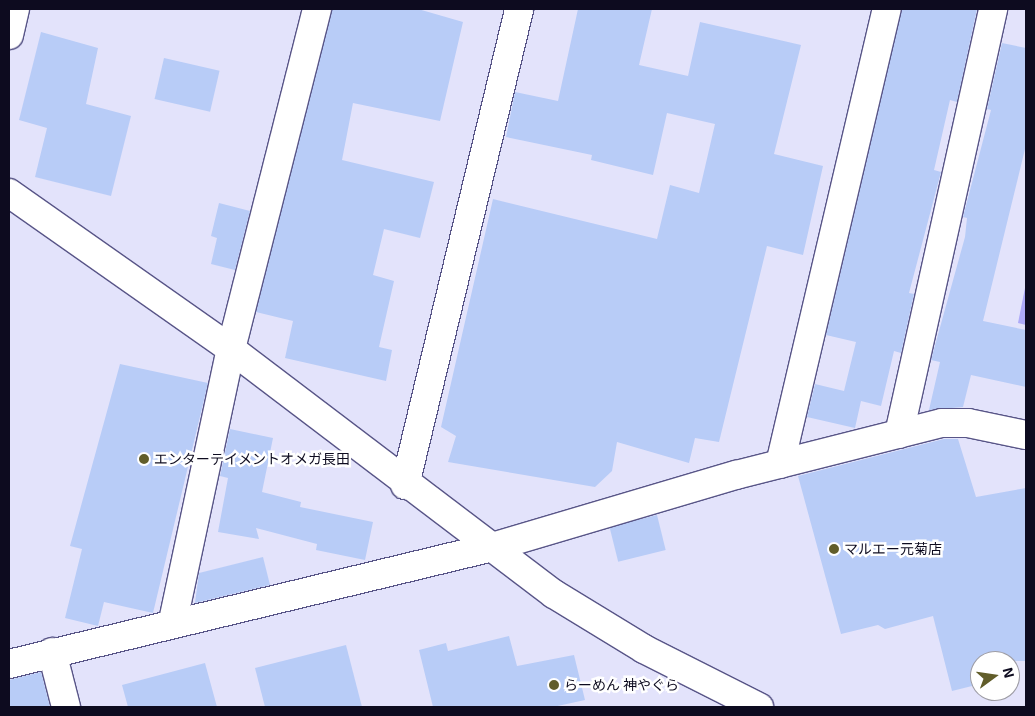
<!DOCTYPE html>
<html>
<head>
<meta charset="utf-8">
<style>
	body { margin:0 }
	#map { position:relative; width:1035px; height:716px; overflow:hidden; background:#e3e3fb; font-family:"Exo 2","Noto Sans JP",sans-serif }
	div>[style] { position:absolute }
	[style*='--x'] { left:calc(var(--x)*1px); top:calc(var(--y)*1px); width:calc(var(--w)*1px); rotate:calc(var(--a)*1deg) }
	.green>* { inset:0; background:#adaaf8 }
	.building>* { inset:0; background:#b8ccf7; transform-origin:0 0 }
	.roads { filter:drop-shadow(1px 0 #585587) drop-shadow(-1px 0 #585587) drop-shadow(0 1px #585587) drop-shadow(0 -1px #585587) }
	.minor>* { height:28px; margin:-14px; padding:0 14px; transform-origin:14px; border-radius:14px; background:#fff }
	.tertiary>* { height:28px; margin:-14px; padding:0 14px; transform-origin:14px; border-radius:14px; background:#fff }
	.dots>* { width:14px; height:14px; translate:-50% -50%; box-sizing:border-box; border:2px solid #fff; border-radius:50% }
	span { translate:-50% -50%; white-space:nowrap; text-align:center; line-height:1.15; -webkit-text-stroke:5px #fff; paint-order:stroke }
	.poi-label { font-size:14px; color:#0d0b1f }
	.left { translate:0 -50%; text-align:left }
	.frame { position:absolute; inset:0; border:10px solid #0d0b1f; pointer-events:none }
	.north { position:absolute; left:970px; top:651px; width:50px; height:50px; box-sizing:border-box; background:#fff; border:1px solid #9e9da5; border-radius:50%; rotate:76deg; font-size:14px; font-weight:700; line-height:20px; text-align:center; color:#0d0b1f }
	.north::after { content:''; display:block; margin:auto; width:18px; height:22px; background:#615d2a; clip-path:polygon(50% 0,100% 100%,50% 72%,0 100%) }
</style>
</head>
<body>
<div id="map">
	<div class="green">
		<i style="clip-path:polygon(1026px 283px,1026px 325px,1018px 323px)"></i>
	</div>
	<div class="building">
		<i style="clip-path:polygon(332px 9px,418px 9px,463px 22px,440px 121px,353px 103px,342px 160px,434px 182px,420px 238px,384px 229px,373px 275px,394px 281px,379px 347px,392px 350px,386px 381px,285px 358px,293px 321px,256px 312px)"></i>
		<i style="clip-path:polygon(578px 9px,652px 9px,639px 65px,688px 76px,700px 22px,801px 45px,774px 154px,823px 166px,803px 255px,767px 246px,719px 442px,695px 438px,689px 463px,617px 442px,612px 471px,595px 487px,448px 462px,456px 436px,441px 427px,493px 199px,657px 239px,670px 185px,699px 193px,715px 124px,667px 113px,653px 175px,591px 160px,592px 155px,506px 137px,515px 92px,558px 101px)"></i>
		<i style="clip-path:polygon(902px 9px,977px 9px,957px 102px,950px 100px,934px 170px,941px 172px,909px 293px,914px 294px,901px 353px,894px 351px,881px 406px,861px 401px,855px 428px,807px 417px,815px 384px,844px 391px,856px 342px,826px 335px)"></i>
		<i style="clip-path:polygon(41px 32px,98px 48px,86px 104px,131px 116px,111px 196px,35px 177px,47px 128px,19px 120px)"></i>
		<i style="clip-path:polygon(1002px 43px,1026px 48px,1026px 145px,983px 321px,1026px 330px,1026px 387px,971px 375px,963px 407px,929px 410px,940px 362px,931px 360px,965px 237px,967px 218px,963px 217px,991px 110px,987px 109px)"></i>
		<i style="left:164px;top:58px;width:57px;height:42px;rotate:13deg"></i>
		<i style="clip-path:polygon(219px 203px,250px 211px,235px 270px,211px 264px,217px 238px,211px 236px)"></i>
		<i style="clip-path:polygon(120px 364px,208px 383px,153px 613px,104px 602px,98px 626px,65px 618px,82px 549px,70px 546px)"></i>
		<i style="clip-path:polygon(230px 429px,273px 438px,262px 492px,301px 502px,300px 507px,373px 522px,365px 560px,316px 550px,317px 544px,256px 528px,259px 539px,218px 532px,228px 478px,220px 476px)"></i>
		<i style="clip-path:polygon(944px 439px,958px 439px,976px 497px,1026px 488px,1026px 661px,980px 661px,980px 684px,952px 691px,933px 616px,885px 629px,878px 625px,841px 634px,798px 476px)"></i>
		<i style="left:657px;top:515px;width:36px;height:49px;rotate:76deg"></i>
		<i style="clip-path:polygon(263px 557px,270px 585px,195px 603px,199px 573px)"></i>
		<i style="clip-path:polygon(509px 636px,517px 666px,574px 655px,585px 700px,553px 707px,433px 707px,419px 650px,446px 643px,448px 651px)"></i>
		<i style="clip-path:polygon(346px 645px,362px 707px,265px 707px,255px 668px)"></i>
		<i style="clip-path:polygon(205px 663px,217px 707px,128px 707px,122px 685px)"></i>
		<i style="clip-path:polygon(41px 672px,50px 707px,9px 707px,9px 680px)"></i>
	</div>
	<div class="roads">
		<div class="minor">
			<i style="--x:899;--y:434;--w:435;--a:-77.5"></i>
			<i style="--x:780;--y:464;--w:467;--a:-76.8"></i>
			<i style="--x:405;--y:485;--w:489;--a:-76.5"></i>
			<i style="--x:173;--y:621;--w:278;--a:-78"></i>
			<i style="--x:231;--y:349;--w:351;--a:-75.8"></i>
			<i style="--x:52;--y:652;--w:57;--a:75.7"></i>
			<i style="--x:9;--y:664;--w:494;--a:-13.6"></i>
			<i style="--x:489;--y:548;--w:258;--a:-16.5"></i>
			<i style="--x:736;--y:475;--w:212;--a:-14.2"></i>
			<i style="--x:942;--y:423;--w:26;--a:0"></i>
			<i style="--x:968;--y:423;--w:59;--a:11.7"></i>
		</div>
		<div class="tertiary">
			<i style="--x:9;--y:35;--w:27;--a:-77"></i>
			<i style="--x:9;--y:193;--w:271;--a:35.1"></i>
			<i style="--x:231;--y:349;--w:405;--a:37.2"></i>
			<i style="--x:554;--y:594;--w:105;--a:31.4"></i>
			<i style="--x:644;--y:649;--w:129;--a:26.8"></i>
		</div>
	</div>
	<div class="dots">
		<i style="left:144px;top:459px;background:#615d2a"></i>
		<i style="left:834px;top:549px;background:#615d2a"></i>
		<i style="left:554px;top:685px;background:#615d2a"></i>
	</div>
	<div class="poi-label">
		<span class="left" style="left:154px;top:459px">エンターテイメントオメガ長田</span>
		<span class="left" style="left:844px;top:549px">マルエー元菊店</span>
		<span class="left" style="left:564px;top:685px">らーめん 神やぐら</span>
	</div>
	<div class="frame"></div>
	<div class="north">N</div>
</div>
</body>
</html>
